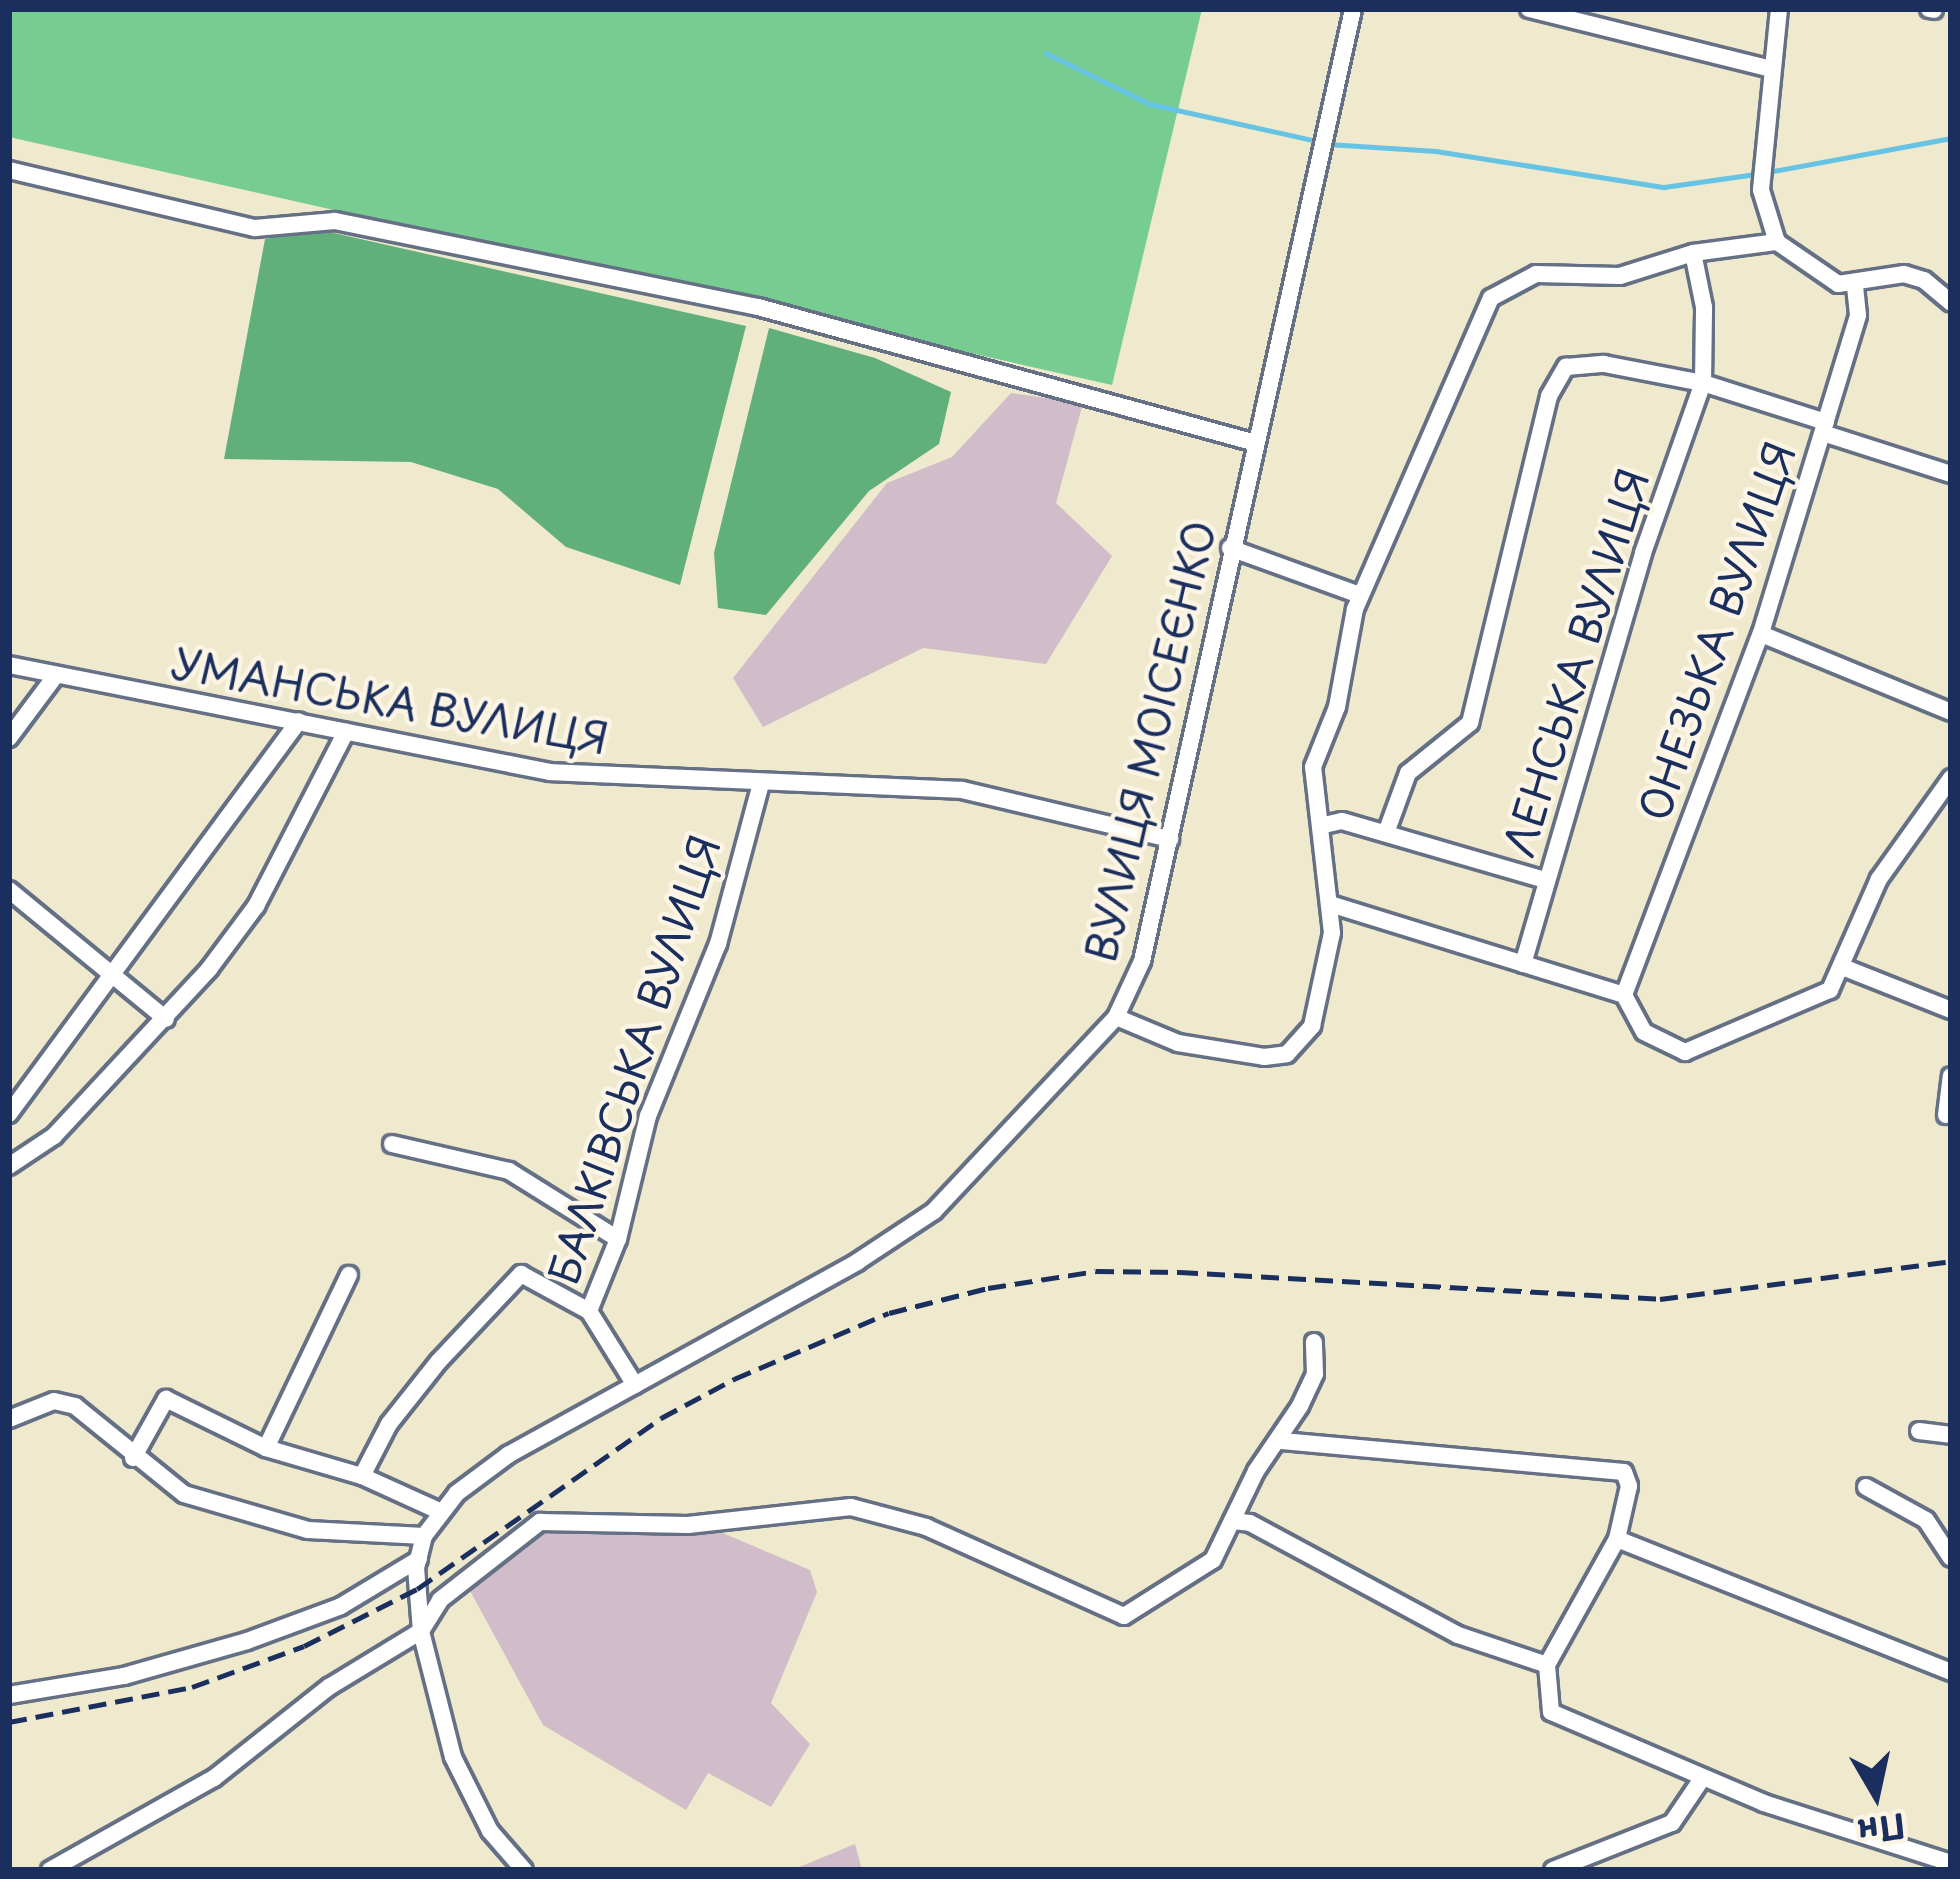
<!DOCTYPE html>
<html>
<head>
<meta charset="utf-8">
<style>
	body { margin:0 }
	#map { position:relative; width:1960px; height:1879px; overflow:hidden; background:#efe9cd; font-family:"Playpen Sans",sans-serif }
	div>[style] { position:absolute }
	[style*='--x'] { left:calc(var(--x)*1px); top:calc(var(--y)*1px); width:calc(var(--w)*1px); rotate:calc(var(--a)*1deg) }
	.industrial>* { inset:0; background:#d1bdc9 }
	.green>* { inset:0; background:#77cd91 }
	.forest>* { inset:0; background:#61b07b }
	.stream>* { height:4.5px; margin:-2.25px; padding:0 2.25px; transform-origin:2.25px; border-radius:2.25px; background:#66c3e4 }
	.roads { filter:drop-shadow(3px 0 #657085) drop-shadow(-3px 0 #657085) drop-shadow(0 3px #657085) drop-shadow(0 -3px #657085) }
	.minor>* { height:16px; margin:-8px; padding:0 8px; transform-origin:8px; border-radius:8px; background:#fff }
	.rail>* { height:4.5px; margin-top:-2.25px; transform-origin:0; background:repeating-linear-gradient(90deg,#1b2f5e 0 18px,transparent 0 27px) }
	span { translate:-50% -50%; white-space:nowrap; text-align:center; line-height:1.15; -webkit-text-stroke:9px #fcf5e5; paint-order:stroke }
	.street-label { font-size:42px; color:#1b2f5e }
	.frame { position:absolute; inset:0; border:12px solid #1b2f5e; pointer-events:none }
	.north { position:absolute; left:1816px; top:1735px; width:120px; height:120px; -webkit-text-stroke:9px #fcf5e5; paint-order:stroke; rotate:171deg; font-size:33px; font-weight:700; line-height:48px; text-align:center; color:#1b2f5e }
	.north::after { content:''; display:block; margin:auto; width:42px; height:54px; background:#1b2f5e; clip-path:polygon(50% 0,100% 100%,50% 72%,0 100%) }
</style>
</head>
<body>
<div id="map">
	<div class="industrial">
		<i style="clip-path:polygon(1011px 393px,1083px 403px,1056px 503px,1112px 556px,1046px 664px,923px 648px,763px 727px,733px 678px,887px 483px,952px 457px)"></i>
		<i style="clip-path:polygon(541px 1528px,713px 1529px,810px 1570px,817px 1592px,771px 1703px,810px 1744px,771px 1807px,708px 1773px,686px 1810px,543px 1725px,469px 1589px)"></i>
		<i style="clip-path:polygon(855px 1844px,862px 1870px,792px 1870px)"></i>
	</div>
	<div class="green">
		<i style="clip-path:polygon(9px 9px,1202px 9px,1112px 385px,9px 137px)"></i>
	</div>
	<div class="forest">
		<i style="clip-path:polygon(316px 229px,746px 326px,680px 585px,566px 547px,498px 489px,411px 462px,224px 459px,265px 239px)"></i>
		<i style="clip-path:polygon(769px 328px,875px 358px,951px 392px,939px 444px,869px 491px,766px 615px,718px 608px,714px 553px)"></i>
	</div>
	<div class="stream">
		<i style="--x:1046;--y:53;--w:116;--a:26.1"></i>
		<i style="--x:1150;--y:104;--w:171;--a:12.5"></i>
		<i style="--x:1328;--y:144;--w:108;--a:3.7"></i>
		<i style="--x:1436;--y:151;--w:231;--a:9"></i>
		<i style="--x:1664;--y:187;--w:94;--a:-8"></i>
		<i style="--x:1768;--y:172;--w:186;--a:-10.5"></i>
	</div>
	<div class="roads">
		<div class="minor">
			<i style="--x:1529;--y:9;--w:249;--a:13.9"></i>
			<i style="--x:1779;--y:9;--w:182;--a:95.7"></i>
			<i style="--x:1761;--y:190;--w:54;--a:72.9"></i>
			<i style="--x:1777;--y:242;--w:74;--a:34.5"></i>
			<i style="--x:1838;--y:284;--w:67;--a:-8.6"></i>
			<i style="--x:1904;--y:274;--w:21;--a:17"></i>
			<i style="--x:1924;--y:280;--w:35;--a:40"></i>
			<i style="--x:1929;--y:9;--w:5;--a:11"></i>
			<i style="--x:9;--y:170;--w:253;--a:13.3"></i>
			<i style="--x:255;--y:228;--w:80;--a:-5"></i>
			<i style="--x:335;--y:221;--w:432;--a:11.5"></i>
			<i style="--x:758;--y:307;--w:512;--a:15.28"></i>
			<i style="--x:1823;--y:433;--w:134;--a:17.8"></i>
			<i style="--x:1230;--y:548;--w:138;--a:19.9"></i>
			<i style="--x:1761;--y:634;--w:205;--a:22.3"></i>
			<i style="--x:9;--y:665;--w:551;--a:11.19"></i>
			<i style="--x:550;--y:772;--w:412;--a:2.5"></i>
			<i style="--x:962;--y:790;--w:214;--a:13.3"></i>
			<i style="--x:9;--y:738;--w:79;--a:-53.3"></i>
			<i style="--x:1324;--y:825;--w:18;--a:-13"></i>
			<i style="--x:1342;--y:821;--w:211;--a:16.2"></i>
			<i style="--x:1386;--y:833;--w:64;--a:-69.9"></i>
			<i style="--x:1408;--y:773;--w:80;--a:-38.9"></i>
			<i style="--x:1470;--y:723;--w:336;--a:-76.4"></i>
			<i style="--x:1549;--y:396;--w:34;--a:-60"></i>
			<i style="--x:1566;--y:367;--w:38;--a:-5"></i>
			<i style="--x:1604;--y:364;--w:101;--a:10.9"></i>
			<i style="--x:1703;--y:383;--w:129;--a:17.6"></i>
			<i style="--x:9;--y:890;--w:203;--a:39.4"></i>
			<i style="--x:1330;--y:904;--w:308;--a:17.2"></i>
			<i style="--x:1523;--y:964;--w:428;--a:-73.7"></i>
			<i style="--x:1643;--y:553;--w:180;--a:-70.6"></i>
			<i style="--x:1703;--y:383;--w:76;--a:-89.2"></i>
			<i style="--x:1704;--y:307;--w:55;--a:-101.5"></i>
			<i style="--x:1845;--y:968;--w:114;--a:21.6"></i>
			<i style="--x:1624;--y:995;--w:387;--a:-69.3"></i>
			<i style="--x:1761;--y:633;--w:332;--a:-73"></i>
			<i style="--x:1858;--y:315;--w:29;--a:-96"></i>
			<i style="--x:1624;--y:995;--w:42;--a:61.6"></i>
			<i style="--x:1644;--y:1032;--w:46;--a:26"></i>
			<i style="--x:1685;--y:1052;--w:158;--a:-23.2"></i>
			<i style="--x:1830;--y:990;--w:121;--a:-66.2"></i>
			<i style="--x:1879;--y:879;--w:124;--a:-54.5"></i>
			<i style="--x:1116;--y:1017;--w:67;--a:22.8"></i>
			<i style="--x:1178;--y:1043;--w:87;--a:9.2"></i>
			<i style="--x:1264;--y:1057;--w:23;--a:-7"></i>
			<i style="--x:1287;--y:1054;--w:38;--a:-48"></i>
			<i style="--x:1312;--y:1026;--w:95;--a:-77.9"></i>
			<i style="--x:1332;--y:933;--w:167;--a:-96.5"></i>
			<i style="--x:1313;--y:767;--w:65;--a:-68.2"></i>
			<i style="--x:1337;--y:707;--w:100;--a:-79.6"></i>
			<i style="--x:1355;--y:609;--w:339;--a:-66.4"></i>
			<i style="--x:1491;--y:298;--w:51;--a:-28.1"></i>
			<i style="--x:1536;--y:274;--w:84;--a:1.4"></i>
			<i style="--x:1620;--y:276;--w:77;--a:-17.5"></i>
			<i style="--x:1693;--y:253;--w:85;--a:-7.5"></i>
			<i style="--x:9;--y:1114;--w:488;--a:-53.6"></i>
			<i style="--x:1946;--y:1115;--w:39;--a:-83"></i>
			<i style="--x:392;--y:1144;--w:120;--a:13"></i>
			<i style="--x:509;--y:1171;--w:128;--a:32"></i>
			<i style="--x:9;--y:1166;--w:54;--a:-33.7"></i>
			<i style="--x:54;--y:1136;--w:228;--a:-47.1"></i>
			<i style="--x:209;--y:969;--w:79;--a:-53.3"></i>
			<i style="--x:256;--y:906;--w:196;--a:-62.7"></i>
			<i style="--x:589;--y:1311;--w:87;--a:58.1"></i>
			<i style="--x:9;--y:1419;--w:48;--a:-21.8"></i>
			<i style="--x:54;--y:1401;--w:22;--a:13"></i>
			<i style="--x:75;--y:1406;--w:140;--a:38.9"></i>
			<i style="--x:184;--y:1494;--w:129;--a:16.2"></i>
			<i style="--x:308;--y:1530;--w:116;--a:3"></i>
			<i style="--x:1919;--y:1431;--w:32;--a:7"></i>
			<i style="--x:1282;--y:1441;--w:343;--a:5.2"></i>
			<i style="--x:1624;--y:1472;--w:15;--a:70"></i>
			<i style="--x:1629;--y:1486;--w:54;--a:102.8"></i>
			<i style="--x:1617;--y:1539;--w:144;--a:119.1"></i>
			<i style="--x:1547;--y:1665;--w:47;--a:85.1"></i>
			<i style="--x:1551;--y:1712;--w:232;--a:23.1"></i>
			<i style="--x:1764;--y:1803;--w:196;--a:17.8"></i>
			<i style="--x:266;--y:1448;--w:192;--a:-64.4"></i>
			<i style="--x:133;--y:1458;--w:68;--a:-60.8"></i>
			<i style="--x:166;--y:1399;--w:111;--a:26.1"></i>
			<i style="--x:266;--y:1448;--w:100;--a:16.3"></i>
			<i style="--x:362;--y:1476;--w:85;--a:24.4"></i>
			<i style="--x:362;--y:1476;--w:59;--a:-62.6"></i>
			<i style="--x:389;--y:1424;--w:80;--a:-51.6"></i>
			<i style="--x:439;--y:1361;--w:120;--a:-46.7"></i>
			<i style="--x:521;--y:1274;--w:77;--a:28.6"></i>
			<i style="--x:589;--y:1311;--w:78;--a:-68.1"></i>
			<i style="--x:618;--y:1239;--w:127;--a:-76.3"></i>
			<i style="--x:648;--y:1116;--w:186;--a:-67.9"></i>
			<i style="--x:718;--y:944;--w:166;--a:-75"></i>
			<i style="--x:1866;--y:1487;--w:68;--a:28.8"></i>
			<i style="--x:1926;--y:1520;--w:45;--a:56.7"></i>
			<i style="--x:1232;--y:1521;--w:18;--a:6"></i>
			<i style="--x:1250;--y:1523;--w:236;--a:28.3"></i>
			<i style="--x:1458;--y:1635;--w:94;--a:18.6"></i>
			<i style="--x:1617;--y:1539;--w:360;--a:21.7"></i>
			<i style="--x:9;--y:1695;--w:117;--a:-9.4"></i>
			<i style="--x:124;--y:1676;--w:128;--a:-15.9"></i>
			<i style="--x:247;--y:1641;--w:100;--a:-20.4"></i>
			<i style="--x:341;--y:1606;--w:91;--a:-31.1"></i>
			<i style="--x:50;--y:1870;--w:188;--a:-29.3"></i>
			<i style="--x:214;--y:1778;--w:147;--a:-38.4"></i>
			<i style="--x:329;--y:1687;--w:108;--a:-31.3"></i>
			<i style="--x:421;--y:1631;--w:36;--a:-58"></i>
			<i style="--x:440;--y:1600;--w:127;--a:-38"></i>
			<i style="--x:540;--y:1522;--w:148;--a:1.2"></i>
			<i style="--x:688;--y:1525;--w:164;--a:-6.3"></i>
			<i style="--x:851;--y:1507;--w:78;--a:14.9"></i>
			<i style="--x:926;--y:1527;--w:217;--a:24.2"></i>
			<i style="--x:1124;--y:1616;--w:105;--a:-32.2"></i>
			<i style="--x:1213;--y:1560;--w:99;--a:-64.2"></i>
			<i style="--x:1256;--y:1471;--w:78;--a:-55.9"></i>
			<i style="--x:1300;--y:1406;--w:35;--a:-65"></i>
			<i style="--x:1315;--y:1374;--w:32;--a:-92"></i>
			<i style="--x:524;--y:1870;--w:52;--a:-131.1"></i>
			<i style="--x:490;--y:1831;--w:83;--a:-116.6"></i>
			<i style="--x:453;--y:1757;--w:130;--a:-104.3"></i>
			<i style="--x:421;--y:1631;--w:63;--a:-94.5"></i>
			<i style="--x:416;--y:1568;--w:33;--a:-76"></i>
			<i style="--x:424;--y:1536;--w:54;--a:-52.5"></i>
			<i style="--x:457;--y:1493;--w:64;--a:-36.7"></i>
			<i style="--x:508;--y:1455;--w:399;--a:-28.9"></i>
			<i style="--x:857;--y:1262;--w:92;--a:-33.5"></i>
			<i style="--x:934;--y:1211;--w:266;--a:-46.8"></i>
			<i style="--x:1116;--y:1017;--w:62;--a:-65.1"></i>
			<i style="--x:1142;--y:961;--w:975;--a:-77.5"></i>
			<i style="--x:1553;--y:1870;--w:128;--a:-21.6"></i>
			<i style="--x:1672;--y:1823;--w:55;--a:-56"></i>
		</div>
	</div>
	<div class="rail">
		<i style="--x:9;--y:1722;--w:186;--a:-10.8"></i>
		<i style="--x:192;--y:1687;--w:119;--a:-20.1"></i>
		<i style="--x:304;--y:1646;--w:127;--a:-26.8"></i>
		<i style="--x:417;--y:1589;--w:298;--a:-35"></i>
		<i style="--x:661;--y:1418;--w:83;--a:-28.1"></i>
		<i style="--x:734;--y:1379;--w:168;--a:-23.1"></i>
		<i style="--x:889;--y:1313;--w:102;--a:-14.2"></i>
		<i style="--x:988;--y:1288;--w:109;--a:-8.9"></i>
		<i style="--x:1096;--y:1271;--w:84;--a:0.7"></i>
		<i style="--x:1180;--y:1272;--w:481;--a:3.2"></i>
		<i style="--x:1660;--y:1299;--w:293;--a:-7.4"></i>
	</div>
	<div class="street-label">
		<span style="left:1716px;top:631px;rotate:-71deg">ОНЕЗЬКА ВУЛИЦЯ</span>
		<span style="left:1575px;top:662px;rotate:-73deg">ЛЕНСЬКА ВУЛИЦЯ</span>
		<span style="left:390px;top:700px;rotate:10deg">УМАНСЬКА ВУЛИЦЯ</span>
		<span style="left:1149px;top:741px;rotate:-77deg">ВУЛИЦЯ МОІСЕЄНКО</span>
		<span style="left:633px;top:1059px;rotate:-72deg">БАЛКІВСЬКА ВУЛИЦЯ</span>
	</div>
	<div class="frame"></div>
	<div class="north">Пн</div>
</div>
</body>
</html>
